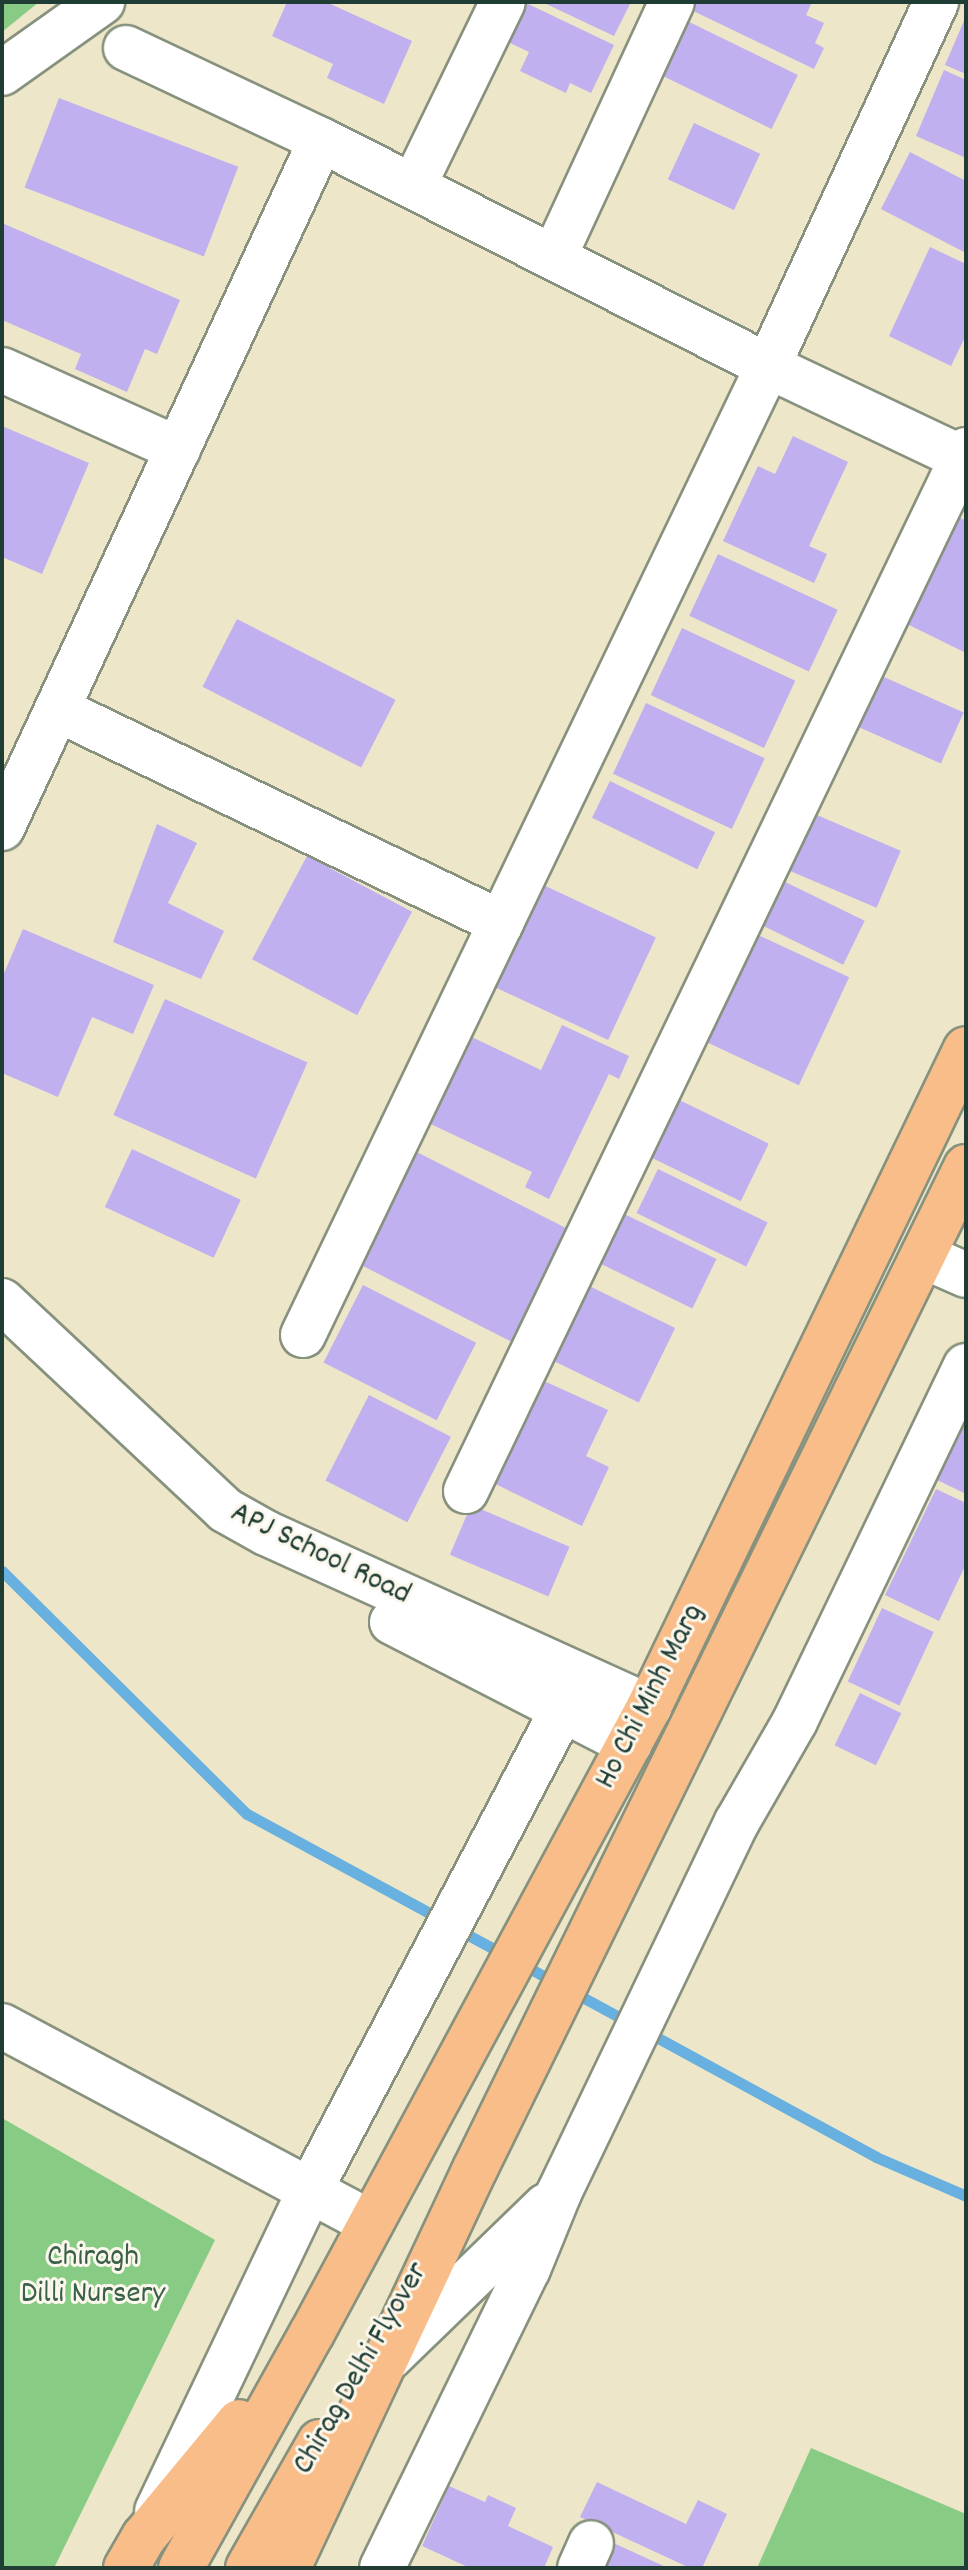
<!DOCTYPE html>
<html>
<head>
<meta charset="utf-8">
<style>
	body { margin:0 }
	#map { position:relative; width:968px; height:2570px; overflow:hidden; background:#ede6c8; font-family:Dekko,sans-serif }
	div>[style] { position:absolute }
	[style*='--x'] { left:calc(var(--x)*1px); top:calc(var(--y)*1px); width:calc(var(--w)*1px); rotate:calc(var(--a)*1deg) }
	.green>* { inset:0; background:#87cb85 }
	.stream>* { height:11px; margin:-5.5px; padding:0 5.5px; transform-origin:5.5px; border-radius:5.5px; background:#67b0df }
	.building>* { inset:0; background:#c0b0f0; transform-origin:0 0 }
	.roads { filter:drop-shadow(2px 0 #86927e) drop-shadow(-2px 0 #86927e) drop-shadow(0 2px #86927e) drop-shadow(0 -2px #86927e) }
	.minor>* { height:44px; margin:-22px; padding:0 22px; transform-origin:22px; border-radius:22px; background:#fff }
	.major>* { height:44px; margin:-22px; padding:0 22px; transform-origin:22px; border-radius:22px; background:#f9bd89 }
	span { translate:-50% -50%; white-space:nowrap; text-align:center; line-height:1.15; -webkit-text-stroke:6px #fbf7ec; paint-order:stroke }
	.street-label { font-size:32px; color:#1f3d34 }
	.park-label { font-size:32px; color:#396048 }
	.frame { position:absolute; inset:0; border:4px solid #1f3d34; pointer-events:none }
</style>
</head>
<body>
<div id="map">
	<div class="green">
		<i style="clip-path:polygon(2px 2px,39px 2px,2px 32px)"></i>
		<i style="clip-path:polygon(2px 2118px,215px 2240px,54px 2568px,2px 2568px)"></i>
		<i style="clip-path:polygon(811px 2448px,966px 2514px,966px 2568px,757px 2568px)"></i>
	</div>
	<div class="stream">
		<i style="--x:2;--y:1571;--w:345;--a:44.8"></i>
		<i style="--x:247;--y:1814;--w:222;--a:28.5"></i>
		<i style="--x:457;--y:1929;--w:55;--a:28.4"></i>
		<i style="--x:520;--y:1963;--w:43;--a:28.9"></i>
		<i style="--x:573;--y:1992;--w:67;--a:28.5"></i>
		<i style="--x:647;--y:2032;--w:261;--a:28.6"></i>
		<i style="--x:876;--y:2157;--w:98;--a:23.4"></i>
	</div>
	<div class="building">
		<i style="clip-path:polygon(287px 2px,326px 2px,412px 41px,384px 104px,327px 78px,333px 64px,272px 36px)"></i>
		<i style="clip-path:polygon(524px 2px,614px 45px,591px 93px,570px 83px,566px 93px,520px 71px,529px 52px,504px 40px)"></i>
		<i style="clip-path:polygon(542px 2px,631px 2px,614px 36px)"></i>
		<i style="clip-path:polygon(690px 2px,812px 2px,806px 15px,824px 23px,815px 43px,824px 48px,814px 69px,687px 8px)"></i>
		<i style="clip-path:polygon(966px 16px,966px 74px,945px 65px)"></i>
		<i style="left:681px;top:18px;width:130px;height:60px;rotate:26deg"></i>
		<i style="clip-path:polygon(944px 70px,966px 80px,966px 158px,916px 136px)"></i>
		<i style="left:59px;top:98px;width:192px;height:96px;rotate:21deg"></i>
		<i style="left:694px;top:123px;width:73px;height:62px;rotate:25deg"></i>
		<i style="clip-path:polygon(910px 152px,966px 181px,966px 253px,881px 209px)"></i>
		<i style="clip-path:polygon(2px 223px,180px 300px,157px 354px,145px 349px,127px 392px,75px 369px,81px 354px,2px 320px)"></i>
		<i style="clip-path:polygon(930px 247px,966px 264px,966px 335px,951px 366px,889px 336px)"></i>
		<i style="clip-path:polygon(2px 426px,89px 463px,42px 574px,2px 557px)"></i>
		<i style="clip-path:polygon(793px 436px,848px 462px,809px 546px,827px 554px,814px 583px,723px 541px,758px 466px,775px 474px)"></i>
		<i style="clip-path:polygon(955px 515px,966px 521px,966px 653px,903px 622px)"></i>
		<i style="left:718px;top:554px;width:132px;height:68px;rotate:25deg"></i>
		<i style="left:237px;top:619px;width:178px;height:76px;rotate:27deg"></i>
		<i style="left:682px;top:628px;width:125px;height:74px;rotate:25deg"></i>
		<i style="left:875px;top:673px;width:97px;height:56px;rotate:24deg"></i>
		<i style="left:646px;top:703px;width:131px;height:78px;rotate:25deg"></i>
		<i style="left:610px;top:781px;width:117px;height:41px;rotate:26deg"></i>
		<i style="left:805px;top:810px;width:104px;height:62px;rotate:23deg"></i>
		<i style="clip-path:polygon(157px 824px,197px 843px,168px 903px,224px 931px,201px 979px,113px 942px)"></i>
		<i style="left:307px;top:856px;width:119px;height:117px;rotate:28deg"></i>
		<i style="left:773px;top:876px;width:102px;height:49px;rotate:26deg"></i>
		<i style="left:539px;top:883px;width:129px;height:113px;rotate:25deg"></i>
		<i style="clip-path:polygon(23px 929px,154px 985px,133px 1034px,92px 1017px,58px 1097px,2px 1073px,2px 978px)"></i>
		<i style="left:754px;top:933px;width:105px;height:119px;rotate:25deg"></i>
		<i style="left:165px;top:999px;width:156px;height:127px;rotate:24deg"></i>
		<i style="clip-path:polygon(562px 1025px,629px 1056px,619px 1079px,609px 1074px,549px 1199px,525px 1187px,532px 1172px,418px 1118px,459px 1031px,541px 1070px)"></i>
		<i style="left:669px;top:1095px;width:111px;height:64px;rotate:26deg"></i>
		<i style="left:405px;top:1146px;width:185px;height:126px;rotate:27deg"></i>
		<i style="left:132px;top:1149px;width:120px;height:64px;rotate:25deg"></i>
		<i style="left:658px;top:1169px;width:122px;height:49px;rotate:26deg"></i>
		<i style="left:614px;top:1209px;width:114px;height:55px;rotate:26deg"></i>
		<i style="left:579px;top:1281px;width:107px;height:83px;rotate:26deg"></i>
		<i style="left:363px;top:1285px;width:127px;height:87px;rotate:27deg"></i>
		<i style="clip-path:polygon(533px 1376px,608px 1410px,586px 1456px,609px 1467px,582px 1526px,485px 1479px)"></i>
		<i style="left:369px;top:1395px;width:92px;height:96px;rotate:27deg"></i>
		<i style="clip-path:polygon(966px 1403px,966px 1494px,931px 1477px)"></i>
		<i style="clip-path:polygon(936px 1489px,966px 1503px,966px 1564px,939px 1621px,885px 1595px)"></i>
		<i style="left:471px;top:1505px;width:107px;height:54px;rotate:23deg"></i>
		<i style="left:882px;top:1608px;width:57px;height:81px;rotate:25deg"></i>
		<i style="left:860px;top:1693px;width:46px;height:58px;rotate:26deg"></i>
		<i style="clip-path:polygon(597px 2482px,686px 2524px,698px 2500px,727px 2514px,702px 2568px,690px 2568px,580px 2517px)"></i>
		<i style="clip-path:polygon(449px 2486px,485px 2502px,488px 2495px,516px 2508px,508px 2526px,553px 2547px,544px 2568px,470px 2568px,422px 2546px)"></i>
		<i style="clip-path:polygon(609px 2541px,668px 2568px,596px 2568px)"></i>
	</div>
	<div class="roads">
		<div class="minor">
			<i style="--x:126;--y:48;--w:216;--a:25.3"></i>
			<i style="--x:2;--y:73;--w:123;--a:-35.4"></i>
			<i style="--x:414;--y:185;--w:203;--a:-64.1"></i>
			<i style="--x:554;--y:257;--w:281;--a:-65.2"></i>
			<i style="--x:2;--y:370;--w:193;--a:24.2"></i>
			<i style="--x:57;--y:709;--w:493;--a:25.7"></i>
			<i style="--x:2;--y:828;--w:758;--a:-65.12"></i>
			<i style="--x:321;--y:140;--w:501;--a:26.82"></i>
			<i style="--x:768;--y:366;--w:215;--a:25.4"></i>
			<i style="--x:962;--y:458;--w:9;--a:-63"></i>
			<i style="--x:923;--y:1256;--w:47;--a:23.8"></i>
			<i style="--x:2;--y:1301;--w:306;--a:43.1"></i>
			<i style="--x:225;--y:1510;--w:47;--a:29.3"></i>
			<i style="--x:266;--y:1533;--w:421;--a:24.4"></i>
			<i style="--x:303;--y:1335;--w:1075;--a:-64.36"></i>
			<i style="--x:768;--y:366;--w:401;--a:-65.2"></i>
			<i style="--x:466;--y:1491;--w:1146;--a:-64.35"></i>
			<i style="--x:962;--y:458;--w:4;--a:27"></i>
			<i style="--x:392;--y:1622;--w:267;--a:27.2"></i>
			<i style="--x:2;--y:2026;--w:418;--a:28.1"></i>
			<i style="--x:389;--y:2358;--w:219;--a:-44.1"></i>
			<i style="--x:157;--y:2511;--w:356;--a:-64.5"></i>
			<i style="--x:310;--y:2190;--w:578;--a:-62.28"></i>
			<i style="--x:382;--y:2568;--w:333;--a:-64"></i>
			<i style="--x:528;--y:2269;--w:82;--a:-67.8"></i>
			<i style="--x:559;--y:2193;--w:411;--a:-64.4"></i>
			<i style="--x:737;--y:1822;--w:116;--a:-60.1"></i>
			<i style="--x:795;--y:1721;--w:394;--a:-64.3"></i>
			<i style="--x:580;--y:2568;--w:27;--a:-66"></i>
		</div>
		<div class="major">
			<i style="--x:126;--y:2568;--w:36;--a:-60"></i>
			<i style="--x:144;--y:2537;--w:149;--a:-50.4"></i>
			<i style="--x:181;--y:2568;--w:269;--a:-60.9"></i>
			<i style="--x:312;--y:2333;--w:711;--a:-61.7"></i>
			<i style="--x:649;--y:1707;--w:730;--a:-64.28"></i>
			<i style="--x:248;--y:2568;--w:145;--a:-60.3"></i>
			<i style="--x:288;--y:2568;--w:441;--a:-64.9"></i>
			<i style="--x:475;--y:2169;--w:1116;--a:-63.89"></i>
		</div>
	</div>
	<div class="street-label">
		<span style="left:320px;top:1555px;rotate:26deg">APJ School Road</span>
		<span style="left:651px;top:1697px;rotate:-63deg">Ho Chi Minh Marg</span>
		<span style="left:362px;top:2369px;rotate:-60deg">Chirag Delhi Flyover</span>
	</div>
	<div class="park-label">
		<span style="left:93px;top:2277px">Chiragh<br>Dilli Nursery</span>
	</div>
	<div class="frame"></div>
</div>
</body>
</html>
